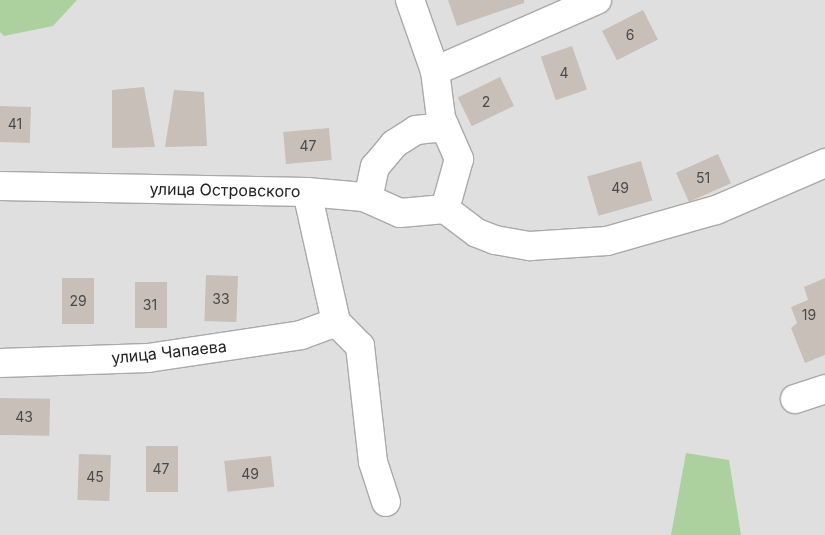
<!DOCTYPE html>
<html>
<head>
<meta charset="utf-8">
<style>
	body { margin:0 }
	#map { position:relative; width:825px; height:535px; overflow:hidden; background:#f2efe9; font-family:Inter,sans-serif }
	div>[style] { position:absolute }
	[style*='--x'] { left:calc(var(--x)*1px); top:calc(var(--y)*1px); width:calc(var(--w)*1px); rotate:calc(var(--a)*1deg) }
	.residential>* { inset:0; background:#e0dfdf; transform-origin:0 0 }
	.forest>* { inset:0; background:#add19e }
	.building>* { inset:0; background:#c7bfb8; transform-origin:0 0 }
	.roads { filter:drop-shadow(1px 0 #a9a9a9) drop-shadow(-1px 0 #a9a9a9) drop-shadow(0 1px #a9a9a9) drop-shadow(0 -1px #a9a9a9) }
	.minor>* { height:28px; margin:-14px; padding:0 14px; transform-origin:14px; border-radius:14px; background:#fff }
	span { translate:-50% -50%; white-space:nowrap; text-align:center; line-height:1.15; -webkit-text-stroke:4px #fff; paint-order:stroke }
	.number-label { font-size:14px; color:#4b4948 }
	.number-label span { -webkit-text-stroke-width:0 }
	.street-label { font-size:16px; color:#222 }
</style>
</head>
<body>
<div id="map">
	<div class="residential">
		<i style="left:0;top:0;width:825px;height:535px"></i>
	</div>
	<div class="forest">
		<i style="clip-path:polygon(0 0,77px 0,53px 26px,4px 36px,0 32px)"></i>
		<i style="clip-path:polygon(686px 453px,729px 460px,741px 535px,671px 535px)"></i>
	</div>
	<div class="building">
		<i style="clip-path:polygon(448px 0,524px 0,524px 3px,457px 26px)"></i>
		<i style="left:643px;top:10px;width:33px;height:46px;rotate:63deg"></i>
		<i style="left:572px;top:46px;width:46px;height:33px;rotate:71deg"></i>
		<i style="left:500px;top:77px;width:32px;height:47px;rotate:64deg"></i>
		<i style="clip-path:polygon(144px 87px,155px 147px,112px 148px,112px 90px)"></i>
		<i style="clip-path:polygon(174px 90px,204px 92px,207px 146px,165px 147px)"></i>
		<i style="left:0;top:106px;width:31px;height:36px;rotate:2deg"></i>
		<i style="left:329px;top:128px;width:32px;height:46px;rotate:85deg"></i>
		<i style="left:718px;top:154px;width:32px;height:46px;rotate:66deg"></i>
		<i style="left:641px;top:161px;width:41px;height:56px;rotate:74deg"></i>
		<i style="left:206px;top:275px;width:32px;height:46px;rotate:2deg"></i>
		<i style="left:62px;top:278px;width:32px;height:46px"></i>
		<i style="clip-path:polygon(825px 278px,825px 355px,805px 363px,791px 328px,797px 323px,791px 307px,808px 300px,804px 287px)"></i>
		<i style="left:135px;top:282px;width:32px;height:46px"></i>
		<i style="left:0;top:398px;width:50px;height:37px;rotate:1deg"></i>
		<i style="left:146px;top:446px;width:32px;height:46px"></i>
		<i style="left:79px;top:454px;width:32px;height:46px;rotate:2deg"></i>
		<i style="left:271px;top:456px;width:31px;height:47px;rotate:84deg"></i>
	</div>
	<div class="roads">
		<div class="minor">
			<i style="--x:410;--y:0;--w:75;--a:70.6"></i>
			<i style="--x:435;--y:71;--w:47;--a:82.7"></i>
			<i style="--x:441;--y:118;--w:45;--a:66.3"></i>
			<i style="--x:459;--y:159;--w:52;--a:105.6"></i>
			<i style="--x:435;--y:71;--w:177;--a:-23.7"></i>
			<i style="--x:0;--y:186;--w:307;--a:1.1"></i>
			<i style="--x:307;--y:192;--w:57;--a:5"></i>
			<i style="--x:364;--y:197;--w:39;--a:24"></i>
			<i style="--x:400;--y:213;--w:45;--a:-5.1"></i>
			<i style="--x:307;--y:192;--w:133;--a:77.4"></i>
			<i style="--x:336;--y:322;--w:34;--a:45"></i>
			<i style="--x:360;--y:346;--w:117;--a:83.6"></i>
			<i style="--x:373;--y:462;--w:42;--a:72"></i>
			<i style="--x:368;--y:199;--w:33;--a:-78"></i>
			<i style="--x:375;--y:167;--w:30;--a:-50"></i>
			<i style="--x:394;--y:144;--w:26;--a:-32"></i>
			<i style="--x:416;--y:130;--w:29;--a:-6"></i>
			<i style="--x:445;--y:209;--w:40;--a:37"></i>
			<i style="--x:477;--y:233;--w:19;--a:21"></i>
			<i style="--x:495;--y:240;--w:36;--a:10"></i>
			<i style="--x:530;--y:246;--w:77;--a:-3.7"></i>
			<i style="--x:607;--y:241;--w:113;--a:-15.9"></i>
			<i style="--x:716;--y:210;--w:119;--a:-23.3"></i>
			<i style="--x:0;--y:363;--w:148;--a:-1.9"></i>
			<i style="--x:148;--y:358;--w:155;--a:-8.5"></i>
			<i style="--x:301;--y:335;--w:37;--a:-20"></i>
			<i style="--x:795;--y:399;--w:32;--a:-18"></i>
		</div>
	</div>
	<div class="number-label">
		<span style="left:630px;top:35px">6</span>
		<span style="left:564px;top:73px">4</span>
		<span style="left:486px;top:102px">2</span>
		<span style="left:15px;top:124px">41</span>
		<span style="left:308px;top:146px">47</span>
		<span style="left:703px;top:178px">51</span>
		<span style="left:620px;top:188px">49</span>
		<span style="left:221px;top:299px">33</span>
		<span style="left:78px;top:301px">29</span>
		<span style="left:150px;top:305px">31</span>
		<span style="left:809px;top:315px">19</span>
		<span style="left:24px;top:417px">43</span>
		<span style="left:161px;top:469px">47</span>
		<span style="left:250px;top:474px">49</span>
		<span style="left:95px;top:477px">45</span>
	</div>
	<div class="street-label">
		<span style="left:225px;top:190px;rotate:1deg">улица Островского</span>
		<span style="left:169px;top:352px;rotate:-6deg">улица Чапаева</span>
	</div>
</div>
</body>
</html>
